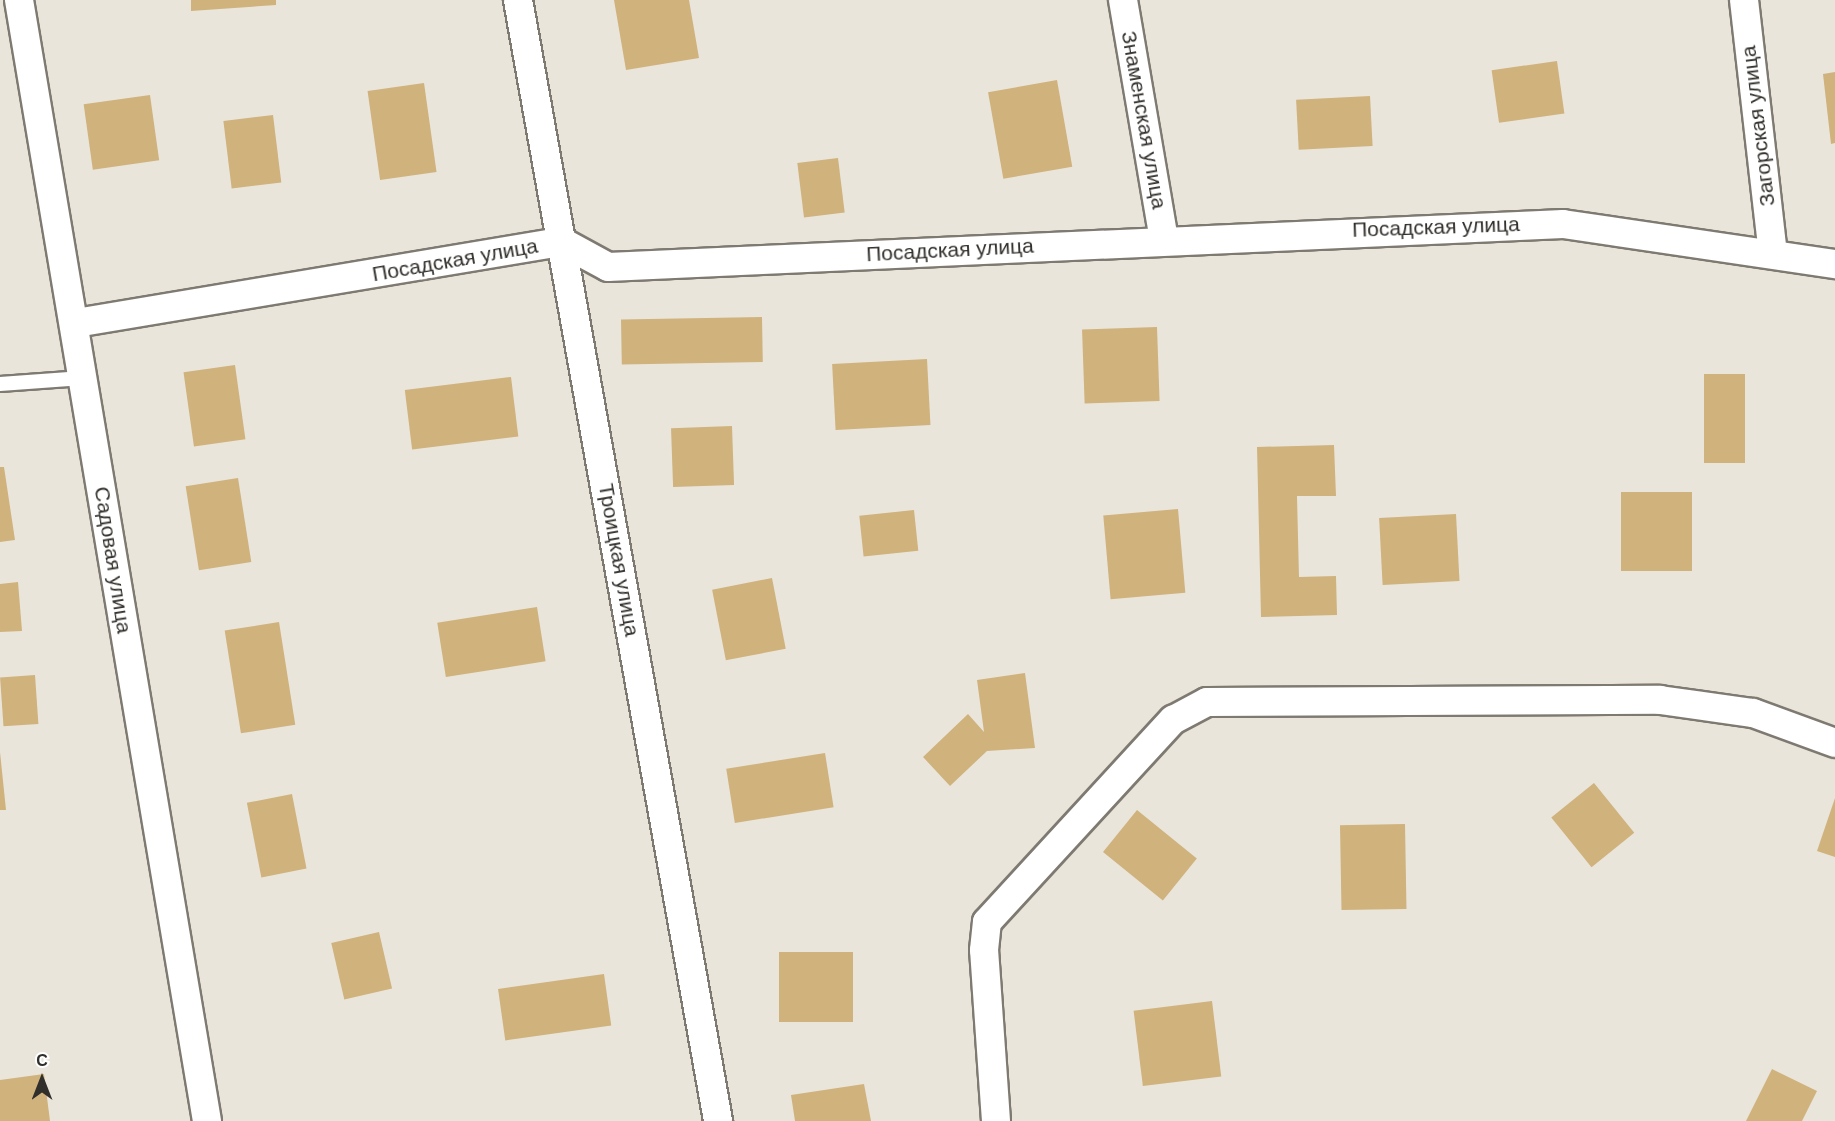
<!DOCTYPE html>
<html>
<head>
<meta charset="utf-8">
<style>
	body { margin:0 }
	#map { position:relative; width:1835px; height:1121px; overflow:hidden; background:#eae5db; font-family:"DM Sans",sans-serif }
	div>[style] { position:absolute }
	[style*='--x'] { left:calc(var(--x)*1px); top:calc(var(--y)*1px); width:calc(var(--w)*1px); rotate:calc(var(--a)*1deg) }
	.building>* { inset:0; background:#d0b27c; transform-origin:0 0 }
	.roads { filter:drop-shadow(2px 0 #7f7a71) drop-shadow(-2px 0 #7f7a71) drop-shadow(0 2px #7f7a71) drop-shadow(0 -2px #7f7a71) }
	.lane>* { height:14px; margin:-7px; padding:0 7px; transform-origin:7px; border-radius:7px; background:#fff }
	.street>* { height:28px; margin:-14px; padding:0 14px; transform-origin:14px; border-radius:14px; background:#fff }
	span { translate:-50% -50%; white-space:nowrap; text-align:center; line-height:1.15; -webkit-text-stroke:4.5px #fff; paint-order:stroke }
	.street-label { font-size:21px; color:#312f2b }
	.north { position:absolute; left:12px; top:1049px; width:60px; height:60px; -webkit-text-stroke:4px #fff; paint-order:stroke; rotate:0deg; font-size:16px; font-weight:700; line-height:24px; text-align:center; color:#312f2b }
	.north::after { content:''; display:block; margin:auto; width:21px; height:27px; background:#312f2b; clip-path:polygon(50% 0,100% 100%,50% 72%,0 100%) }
</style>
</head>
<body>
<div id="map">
	<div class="building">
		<i style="clip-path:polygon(191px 0,276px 0,276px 5px,191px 11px)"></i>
		<i style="clip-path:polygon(614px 0,689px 0,699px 58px,626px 70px)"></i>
		<i style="left:1557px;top:61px;width:53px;height:66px;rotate:82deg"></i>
		<i style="clip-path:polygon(1835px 72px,1835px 143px,1831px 144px,1823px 74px)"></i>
		<i style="left:1057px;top:80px;width:88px;height:70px;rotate:80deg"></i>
		<i style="left:424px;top:83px;width:90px;height:57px;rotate:82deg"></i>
		<i style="left:150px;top:95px;width:66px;height:67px;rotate:82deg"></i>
		<i style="left:1370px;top:96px;width:50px;height:74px;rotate:87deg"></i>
		<i style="left:273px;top:115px;width:68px;height:50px;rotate:83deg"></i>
		<i style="left:838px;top:158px;width:55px;height:41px;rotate:83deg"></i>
		<i style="left:762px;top:317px;width:45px;height:141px;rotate:89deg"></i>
		<i style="left:1157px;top:327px;width:74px;height:75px;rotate:88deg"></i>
		<i style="left:927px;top:359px;width:66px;height:95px;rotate:87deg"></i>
		<i style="left:235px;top:365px;width:75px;height:52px;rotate:82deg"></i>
		<i style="left:1704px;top:374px;width:41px;height:89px"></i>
		<i style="left:511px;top:377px;width:60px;height:107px;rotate:83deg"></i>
		<i style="left:732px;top:426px;width:59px;height:61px;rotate:88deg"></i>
		<i style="clip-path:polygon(1334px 445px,1336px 496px,1297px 496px,1299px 577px,1336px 576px,1337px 615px,1261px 617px,1257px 447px)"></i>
		<i style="clip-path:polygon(0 467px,4px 467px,15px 540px,0 542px)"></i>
		<i style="left:238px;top:478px;width:85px;height:53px;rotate:81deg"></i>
		<i style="left:1621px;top:492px;width:71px;height:79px"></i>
		<i style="left:1178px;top:509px;width:84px;height:75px;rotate:85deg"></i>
		<i style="left:914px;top:510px;width:41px;height:55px;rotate:84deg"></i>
		<i style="left:1456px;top:514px;width:67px;height:77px;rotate:87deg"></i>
		<i style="left:772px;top:578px;width:72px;height:61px;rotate:79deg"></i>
		<i style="clip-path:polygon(18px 582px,22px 631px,0 632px,0 584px)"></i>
		<i style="left:537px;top:607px;width:55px;height:101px;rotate:81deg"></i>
		<i style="left:279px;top:622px;width:104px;height:55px;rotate:81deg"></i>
		<i style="clip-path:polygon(1025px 673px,1035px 748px,987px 751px,950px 786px,923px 757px,968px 714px,984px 732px,977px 680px)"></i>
		<i style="left:35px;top:675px;width:49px;height:35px;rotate:86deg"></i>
		<i style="clip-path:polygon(0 752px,6px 810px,0 810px)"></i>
		<i style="left:825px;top:753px;width:55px;height:100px;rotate:81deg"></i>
		<i style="left:1594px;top:783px;width:64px;height:55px;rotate:51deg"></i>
		<i style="left:292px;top:794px;width:76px;height:46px;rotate:79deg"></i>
		<i style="clip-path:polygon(1835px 798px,1835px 857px,1817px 851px)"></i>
		<i style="left:1137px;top:810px;width:77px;height:54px;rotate:39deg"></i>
		<i style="left:1405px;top:824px;width:85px;height:65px;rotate:89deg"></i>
		<i style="left:379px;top:932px;width:58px;height:49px;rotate:77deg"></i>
		<i style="left:779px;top:952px;width:74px;height:70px"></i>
		<i style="left:604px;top:974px;width:52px;height:107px;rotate:82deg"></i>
		<i style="left:1212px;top:1001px;width:76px;height:79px;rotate:83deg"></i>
		<i style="clip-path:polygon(1772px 1069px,1817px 1091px,1802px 1121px,1746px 1121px)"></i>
		<i style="clip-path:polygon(44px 1074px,50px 1121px,0 1121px,0 1080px)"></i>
		<i style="clip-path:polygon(864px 1084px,871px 1121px,795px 1121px,791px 1095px)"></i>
	</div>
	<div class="roads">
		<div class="lane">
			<i style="--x:0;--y:384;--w:83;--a:-4.1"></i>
		</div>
		<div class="street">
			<i style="--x:19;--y:0;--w:1137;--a:80.48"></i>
			<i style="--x:518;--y:0;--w:1139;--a:79.88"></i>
			<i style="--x:1123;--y:0;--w:242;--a:80.3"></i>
			<i style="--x:1744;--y:0;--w:255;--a:83.5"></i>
			<i style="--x:76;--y:323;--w:493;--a:-9.5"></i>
			<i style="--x:562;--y:242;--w:52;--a:28.5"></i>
			<i style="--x:608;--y:267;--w:956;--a:-2.58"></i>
			<i style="--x:1563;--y:224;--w:275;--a:8.4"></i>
			<i style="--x:996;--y:1121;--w:171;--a:-94"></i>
			<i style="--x:984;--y:950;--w:28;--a:-84"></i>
			<i style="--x:987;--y:922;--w:275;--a:-47.4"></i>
			<i style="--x:1173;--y:720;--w:38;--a:-28"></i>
			<i style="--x:1207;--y:702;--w:453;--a:-0.3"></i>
			<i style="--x:1660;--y:700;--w:94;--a:8"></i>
			<i style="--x:1753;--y:713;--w:87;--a:20.1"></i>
		</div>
	</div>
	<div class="street-label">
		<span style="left:1144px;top:120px;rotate:80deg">Знаменская улица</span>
		<span style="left:1758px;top:126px;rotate:-97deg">Загорская улица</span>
		<span style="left:1436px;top:227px;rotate:-2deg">Посадская улица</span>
		<span style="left:950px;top:250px;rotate:-3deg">Посадская улица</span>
		<span style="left:455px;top:260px;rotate:-10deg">Посадская улица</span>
		<span style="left:113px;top:560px;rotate:81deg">Садовая улица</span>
		<span style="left:619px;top:560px;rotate:80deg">Троицкая улица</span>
	</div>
	<div class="north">С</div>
</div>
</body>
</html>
